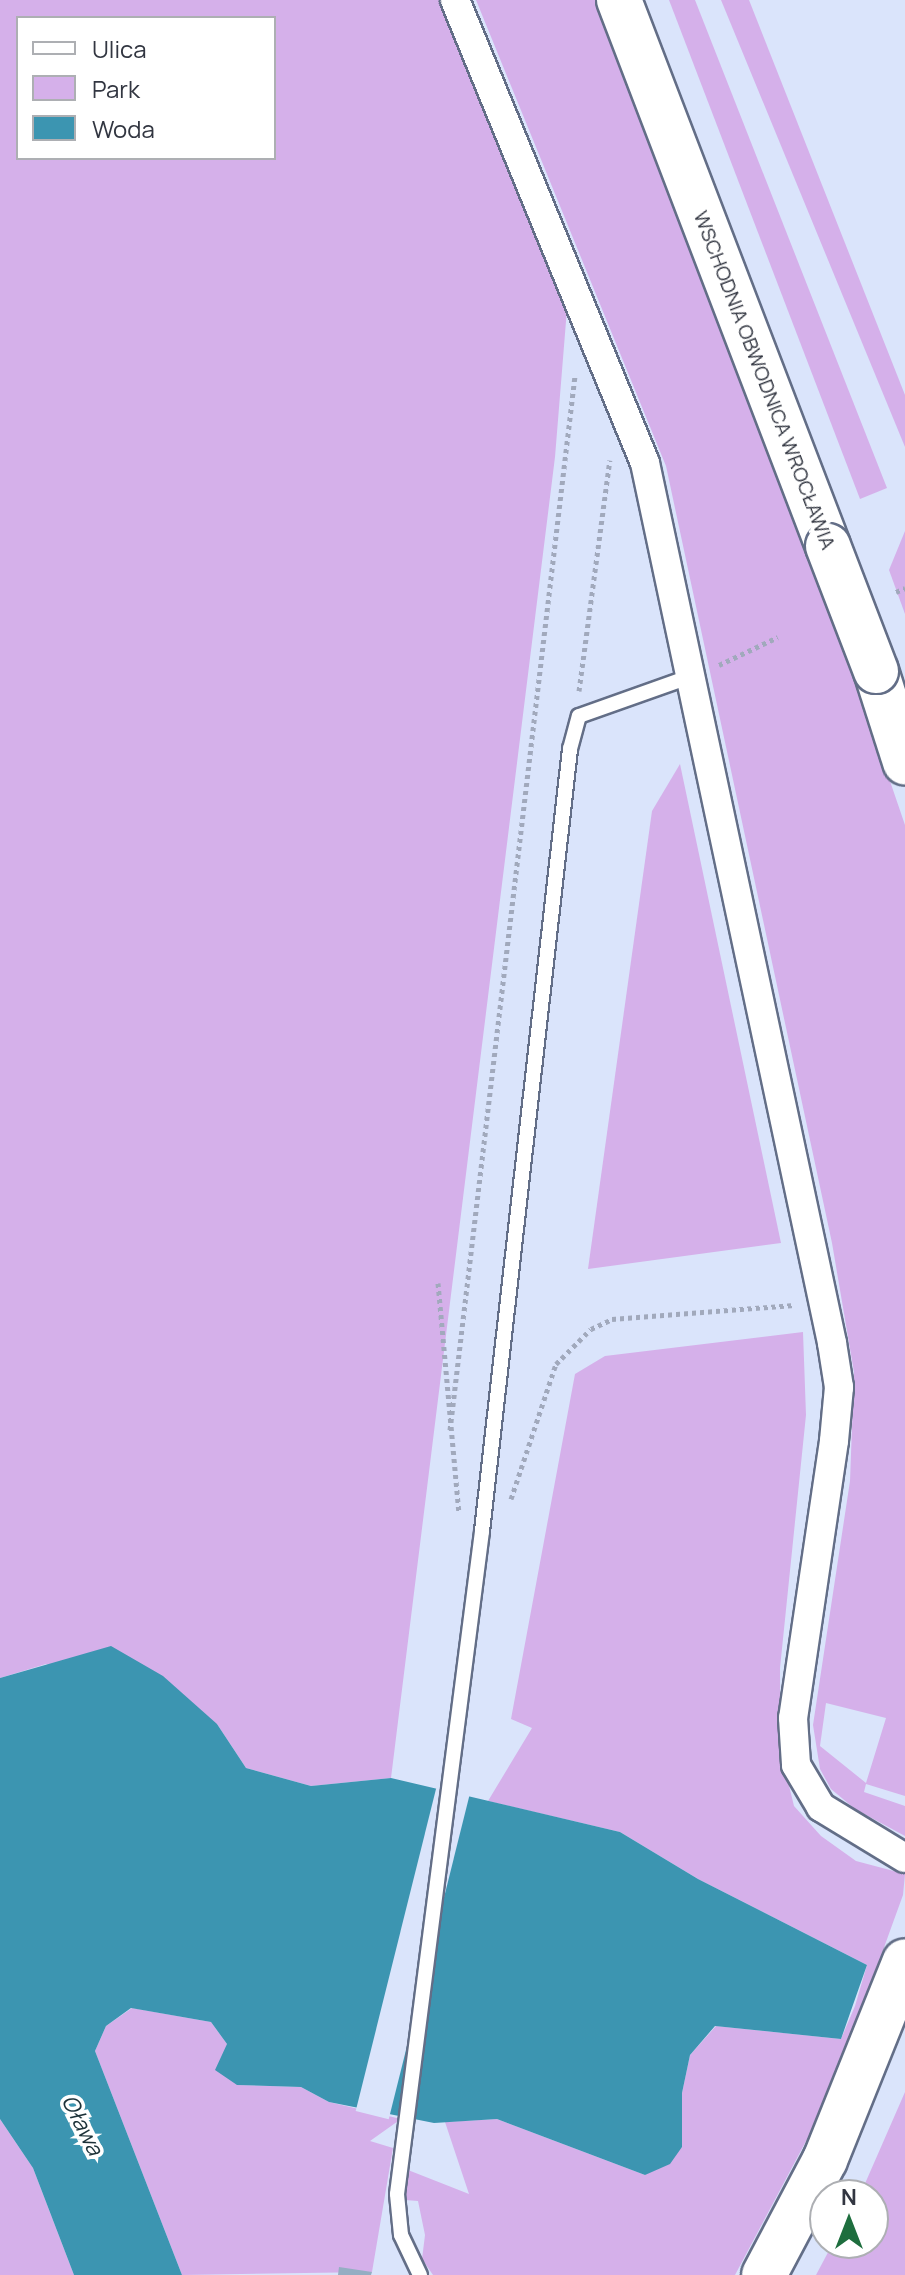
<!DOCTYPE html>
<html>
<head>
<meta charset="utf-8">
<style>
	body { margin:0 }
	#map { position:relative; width:905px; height:2275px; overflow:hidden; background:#dae4fb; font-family:Manrope,sans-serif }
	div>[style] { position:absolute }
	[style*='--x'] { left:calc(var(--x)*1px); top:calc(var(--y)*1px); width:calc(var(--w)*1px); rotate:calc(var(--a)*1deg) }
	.green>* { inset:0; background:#d5b0ea }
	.water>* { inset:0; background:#3c95b1 }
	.pier>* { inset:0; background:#dae4fb; transform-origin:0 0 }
	.building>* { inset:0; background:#95aec3 }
	.path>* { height:5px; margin-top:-2.5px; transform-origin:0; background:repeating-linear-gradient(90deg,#a1a9bc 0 4px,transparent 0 8px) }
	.roads { filter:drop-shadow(2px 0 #636e87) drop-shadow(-2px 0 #636e87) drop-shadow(0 2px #636e87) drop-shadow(0 -2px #636e87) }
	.service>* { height:14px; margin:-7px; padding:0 7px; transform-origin:7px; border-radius:7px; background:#fff }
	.minor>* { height:28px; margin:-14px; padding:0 14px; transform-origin:14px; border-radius:14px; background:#fff }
	.primary>* { height:44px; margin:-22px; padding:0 22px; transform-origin:22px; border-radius:22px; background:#fff }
	.bridges { filter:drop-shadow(2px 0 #636e87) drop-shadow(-2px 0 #636e87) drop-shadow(0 2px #636e87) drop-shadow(0 -2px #636e87) }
	.primary-bridge>* { height:44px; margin:-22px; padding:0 22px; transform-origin:22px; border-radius:22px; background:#fff }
	span { translate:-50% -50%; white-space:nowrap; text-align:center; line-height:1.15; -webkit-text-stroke:7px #fff; paint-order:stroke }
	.street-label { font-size:20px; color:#323641 }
	.water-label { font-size:22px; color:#1c3138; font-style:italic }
	.legend { position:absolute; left:16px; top:16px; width:260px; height:144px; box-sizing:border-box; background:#fff; border:2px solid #adafb3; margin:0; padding:10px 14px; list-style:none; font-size:24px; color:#323641 }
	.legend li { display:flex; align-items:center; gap:16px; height:40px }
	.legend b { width:40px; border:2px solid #adafb3 }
	.north { position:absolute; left:809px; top:2179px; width:80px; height:80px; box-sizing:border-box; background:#fff; border:2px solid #adafb3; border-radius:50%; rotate:0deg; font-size:22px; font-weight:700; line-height:32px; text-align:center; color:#323641 }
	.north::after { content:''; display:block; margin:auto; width:28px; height:36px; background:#1e6e3e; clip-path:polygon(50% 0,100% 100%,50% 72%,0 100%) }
</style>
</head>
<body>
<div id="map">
	<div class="green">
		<i style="clip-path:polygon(evenodd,0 0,440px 0,567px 309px,555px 457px,391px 1778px,311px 1786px,246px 1768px,217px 1724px,46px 1664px,0 1678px,0 0,18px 18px,274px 18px,274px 158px,18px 158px,18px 18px)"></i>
		<i style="clip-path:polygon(evenodd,476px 0,598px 0,810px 547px,905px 825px,905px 1796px,866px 1784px,864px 1792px,905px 1806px,905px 1836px,855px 1809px,831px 1789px,820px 1769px,813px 1725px,850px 1481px,854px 1372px,832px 1243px,666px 466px,476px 0,826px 1703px,886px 1718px,866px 1783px,820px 1746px,826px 1703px)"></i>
		<i style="clip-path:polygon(669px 0,695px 0,887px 488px,860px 499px)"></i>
		<i style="clip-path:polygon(721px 0,749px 0,905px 395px,905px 447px)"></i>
		<i style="clip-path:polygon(905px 531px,905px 614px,889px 570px)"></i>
		<i style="clip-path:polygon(680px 764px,781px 1243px,588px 1269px,652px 811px)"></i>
		<i style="clip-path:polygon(803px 1332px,806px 1415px,780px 1668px,780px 1749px,794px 1806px,821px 1836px,856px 1861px,905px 1874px,903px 1895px,878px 1964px,814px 2126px,735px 2275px,433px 2275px,422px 2259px,425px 2235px,418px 2201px,405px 2200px,408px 2170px,469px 2194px,445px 2122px,497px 2119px,645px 2175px,682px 2147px,682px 2093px,690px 2055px,716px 2026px,841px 2039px,855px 2006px,867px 1965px,698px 1879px,620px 1832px,488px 1801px,532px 1728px,511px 1719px,575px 1374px,605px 1356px)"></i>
		<i style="clip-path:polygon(132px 2008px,211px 2022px,227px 2044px,237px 2085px,301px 2087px,329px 2102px,401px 2119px,370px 2141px,393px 2148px,372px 2272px,182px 2275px,95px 2051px,106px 2026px)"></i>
		<i style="clip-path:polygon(905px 2092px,905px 2275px,816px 2275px,833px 2243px,873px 2243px,873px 2195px,860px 2195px)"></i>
		<i style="clip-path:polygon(0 2119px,33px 2168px,74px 2275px,0 2275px)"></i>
	</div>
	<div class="water">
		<i style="clip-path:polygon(111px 1646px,163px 1676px,217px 1724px,246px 1768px,311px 1786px,391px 1778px,620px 1832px,698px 1879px,867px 1965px,841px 2039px,715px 2026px,690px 2055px,682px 2093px,682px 2147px,670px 2164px,645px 2175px,497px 2119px,434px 2123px,329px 2102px,301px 2087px,237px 2085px,215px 2070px,227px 2044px,211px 2022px,131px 2008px,106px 2026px,95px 2051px,182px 2275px,74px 2275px,33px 2168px,0 2119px,0 1678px)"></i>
	</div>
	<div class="pier">
		<i style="left:437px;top:1785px;width:34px;height:336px;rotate:14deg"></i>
	</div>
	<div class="building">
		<i style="clip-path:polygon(339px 2267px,372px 2272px,371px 2275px,338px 2275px)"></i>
	</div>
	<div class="path">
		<i style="--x:896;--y:592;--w:10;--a:-24"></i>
		<i style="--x:719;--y:665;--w:65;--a:-25.4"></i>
		<i style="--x:579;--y:691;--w:233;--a:-82.4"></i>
		<i style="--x:438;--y:1283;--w:231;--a:84.8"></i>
		<i style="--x:450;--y:1430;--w:1061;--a:-83.24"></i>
		<i style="--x:511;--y:1499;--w:142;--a:-71.6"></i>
		<i style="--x:556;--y:1364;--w:49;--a:-45"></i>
		<i style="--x:591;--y:1329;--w:23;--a:-25"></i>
		<i style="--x:612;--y:1319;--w:183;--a:-4.4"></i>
	</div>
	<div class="roads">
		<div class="service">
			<i style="--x:420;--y:2275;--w:44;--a:-115.4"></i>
			<i style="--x:401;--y:2235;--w:41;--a:-95.6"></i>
			<i style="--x:397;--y:2194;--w:668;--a:-82.69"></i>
			<i style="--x:482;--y:1531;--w:787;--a:-83.58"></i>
			<i style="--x:570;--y:749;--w:34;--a:-75"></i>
			<i style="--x:579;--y:716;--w:120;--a:-19.5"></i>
		</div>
		<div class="minor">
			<i style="--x:455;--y:0;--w:500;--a:67.69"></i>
			<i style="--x:645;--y:463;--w:900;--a:78"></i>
			<i style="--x:832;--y:1343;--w:45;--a:81"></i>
			<i style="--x:839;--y:1387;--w:54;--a:95.3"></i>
			<i style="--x:834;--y:1441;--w:280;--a:98.4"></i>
			<i style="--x:793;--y:1718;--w:47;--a:86.3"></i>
			<i style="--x:796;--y:1765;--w:49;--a:59.2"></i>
			<i style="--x:821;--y:1807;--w:98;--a:31.3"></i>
		</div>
		<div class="primary">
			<i style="--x:619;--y:0;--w:585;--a:69.05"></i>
			<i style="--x:876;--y:671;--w:96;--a:72.3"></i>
			<i style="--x:764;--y:2275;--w:130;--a:-62.1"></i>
			<i style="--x:825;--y:2160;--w:214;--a:-68.1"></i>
		</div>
	</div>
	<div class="bridges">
		<div class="primary-bridge">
			<i style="--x:828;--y:546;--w:134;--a:69"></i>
		</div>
	</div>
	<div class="street-label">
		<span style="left:765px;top:380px;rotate:69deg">WSCHODNIA OBWODNICA WROCŁAWIA</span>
	</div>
	<div class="water-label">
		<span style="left:82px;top:2125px;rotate:63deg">Oława</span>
	</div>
	<ul class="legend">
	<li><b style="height:10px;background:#fff"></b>Ulica</li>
	<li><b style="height:22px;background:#d5b0ea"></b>Park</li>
	<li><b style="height:22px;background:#3c95b1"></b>Woda</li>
	</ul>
	<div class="north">N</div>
</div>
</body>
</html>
